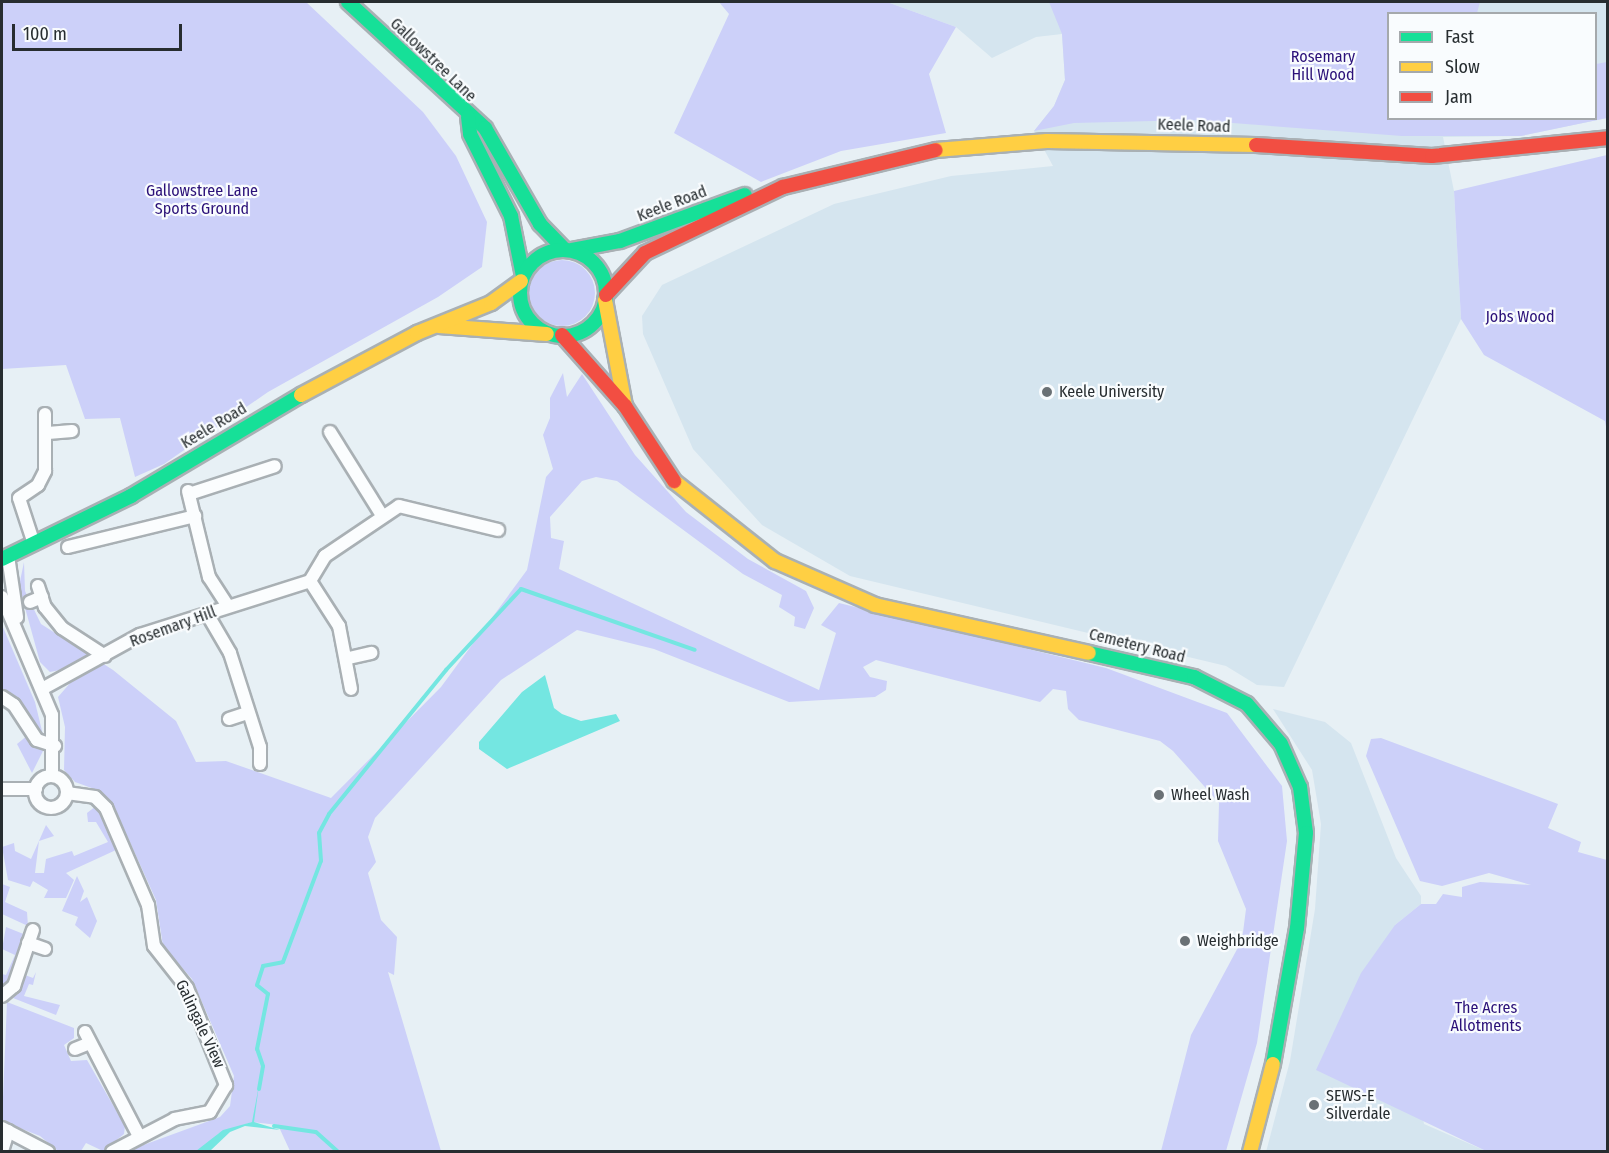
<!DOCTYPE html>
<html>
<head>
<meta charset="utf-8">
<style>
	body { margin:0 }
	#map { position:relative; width:1609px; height:1153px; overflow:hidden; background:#e7f0f5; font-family:"Fira Sans Condensed",sans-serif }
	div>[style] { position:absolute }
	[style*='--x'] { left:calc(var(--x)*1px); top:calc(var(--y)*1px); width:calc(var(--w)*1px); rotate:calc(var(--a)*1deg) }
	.built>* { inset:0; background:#d5e5ef }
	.green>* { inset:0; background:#ccd0f9 }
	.round { border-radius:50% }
	.water>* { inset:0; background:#74e6e1 }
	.stream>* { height:4px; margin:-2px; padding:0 2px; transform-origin:2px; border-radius:2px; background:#74e6e1 }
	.roads { filter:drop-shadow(2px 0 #a9b0b4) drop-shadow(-2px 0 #a9b0b4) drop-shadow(0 2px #a9b0b4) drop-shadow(0 -2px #a9b0b4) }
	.street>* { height:12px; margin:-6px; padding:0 6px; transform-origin:6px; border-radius:6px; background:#fbfdfe }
	.street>.ring { margin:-6px; padding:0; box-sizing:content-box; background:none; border:12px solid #fbfdfe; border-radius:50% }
	.fast>* { height:14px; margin:-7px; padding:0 7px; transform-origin:7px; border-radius:7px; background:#16e098 }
	.fast>.ring { margin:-7px; padding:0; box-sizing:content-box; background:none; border:14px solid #16e098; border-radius:50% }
	.slow>* { height:14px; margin:-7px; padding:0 7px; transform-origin:7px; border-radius:7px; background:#ffcf43 }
	.jam>* { height:14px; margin:-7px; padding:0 7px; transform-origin:7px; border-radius:7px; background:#f24e42 }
	.dots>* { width:16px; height:16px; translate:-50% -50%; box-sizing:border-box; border:3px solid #f9fcfe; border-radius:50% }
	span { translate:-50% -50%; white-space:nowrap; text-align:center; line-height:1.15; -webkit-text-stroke:4.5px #f9fcfe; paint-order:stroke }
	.park-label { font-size:16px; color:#2b1179 }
	.street-label { font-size:16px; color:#272d30 }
	.poi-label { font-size:16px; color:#272d30 }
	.left { translate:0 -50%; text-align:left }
	.frame { position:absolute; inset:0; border:3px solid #272d30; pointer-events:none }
	.legend { position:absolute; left:1387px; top:12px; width:210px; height:108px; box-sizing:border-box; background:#f9fcfe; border:2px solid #a5a9ac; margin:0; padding:8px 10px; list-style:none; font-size:18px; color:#272d30 }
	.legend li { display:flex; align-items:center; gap:12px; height:30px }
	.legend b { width:30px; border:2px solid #a5a9ac }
	.scale { position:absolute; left:12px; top:24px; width:170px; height:27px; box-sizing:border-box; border:3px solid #272d30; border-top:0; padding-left:8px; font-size:18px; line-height:21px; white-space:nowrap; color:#272d30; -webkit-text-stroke:4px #f9fcfe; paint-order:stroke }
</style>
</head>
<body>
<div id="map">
	<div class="built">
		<i style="clip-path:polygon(evenodd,887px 2px,1607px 2px,1607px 118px,1521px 136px,1443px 137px,1454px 191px,1461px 319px,1284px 687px,1257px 685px,1226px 666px,850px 576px,762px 525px,693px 449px,643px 334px,642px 316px,662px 285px,834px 204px,951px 176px,1053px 166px,1034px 131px,1054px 106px,1065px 80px,1062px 34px,1036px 37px,992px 58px,956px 27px,887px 2px,1388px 14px,1596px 14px,1596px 118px,1388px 118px,1388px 14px)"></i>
		<i style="clip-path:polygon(1273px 709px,1325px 722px,1351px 743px,1396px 858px,1421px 896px,1421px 904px,1395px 925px,1424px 1124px,1486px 1151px,1266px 1152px,1290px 1061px,1315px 909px,1321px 824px,1312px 770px)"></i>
	</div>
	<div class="green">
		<i style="clip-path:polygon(2px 2px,306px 2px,423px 112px,456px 156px,487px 222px,482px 267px,438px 297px,268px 392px,164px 464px,135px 477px,120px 418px,85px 419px,66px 365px,2px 369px)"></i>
		<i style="clip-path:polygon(719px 2px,887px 2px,956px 27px,929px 74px,946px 133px,841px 151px,761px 182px,674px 133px,729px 14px)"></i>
		<i style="clip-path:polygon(1049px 2px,1480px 2px,1477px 13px,1388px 14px,1388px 118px,1596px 118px,1596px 64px,1607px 62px,1607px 118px,1521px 136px,1402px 136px,1193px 120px,1074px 123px,1034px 131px,1054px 106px,1065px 80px,1062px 34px)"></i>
		<i style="clip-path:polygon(1607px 155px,1608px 155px,1607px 432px,1605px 421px,1484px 355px,1461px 319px,1454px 191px)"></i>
		<i class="round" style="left:529px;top:260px;width:66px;height:66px"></i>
		<i style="clip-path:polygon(563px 373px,567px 397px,582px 374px,635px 455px,686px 512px,748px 559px,806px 591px,814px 608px,805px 629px,794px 626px,795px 617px,779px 607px,782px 595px,743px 574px,617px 481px,596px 477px,582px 481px,550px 517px,551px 538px,564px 541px,559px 569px,819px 690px,836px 633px,821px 625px,839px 603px,1106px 668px,1227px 713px,1282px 786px,1287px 841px,1257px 1043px,1226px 1151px,1161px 1151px,1191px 1035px,1242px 940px,1246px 909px,1218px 841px,1219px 803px,1173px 751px,1160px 741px,1079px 720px,1068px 709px,1066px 691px,1053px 689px,1040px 702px,876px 660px,863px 667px,870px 677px,887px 681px,886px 690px,875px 697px,789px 702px,654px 649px,577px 630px,501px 680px,375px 818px,368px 837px,376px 862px,368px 873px,381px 920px,397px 937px,394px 975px,388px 972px,441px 1151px,290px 1151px,278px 1125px,252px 1122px,218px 1134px,203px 1150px,127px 1151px,220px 1117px,230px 1106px,234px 1076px,192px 979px,163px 946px,156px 900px,119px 818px,100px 791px,75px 782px,64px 770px,65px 727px,58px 697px,71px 682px,65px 669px,50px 672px,40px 662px,19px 586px,24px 562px,25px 591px,41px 624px,113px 670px,176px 721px,196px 762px,226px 761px,331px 798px,441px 687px,527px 570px,546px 477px,553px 469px,543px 435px,550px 418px,550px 398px)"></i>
		<i style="clip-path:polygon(2px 625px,35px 702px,43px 735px,2px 693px)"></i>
		<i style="clip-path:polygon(28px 735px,43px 751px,32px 773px,17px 744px)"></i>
		<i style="clip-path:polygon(1381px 738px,1558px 804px,1548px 828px,1581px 842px,1578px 852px,1607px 860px,1607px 1151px,1486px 1151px,1316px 1070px,1361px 973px,1395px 925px,1421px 904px,1436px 904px,1443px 894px,1462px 897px,1462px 887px,1480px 882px,1531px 885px,1489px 873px,1442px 886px,1420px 881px,1366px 756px,1371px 739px)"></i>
		<i style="clip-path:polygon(96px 806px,116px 850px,66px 873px,74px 880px,66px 898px,44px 898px,48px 890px,33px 881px,30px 887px,8px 880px,2px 847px,14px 843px,15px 851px,31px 859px,46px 825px,54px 836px,39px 841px,35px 873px,44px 873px,46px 859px,72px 851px,74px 856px,108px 842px,96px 822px,88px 822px,87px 813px)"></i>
		<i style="clip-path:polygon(77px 876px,84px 891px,80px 902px,87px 897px,97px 921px,90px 938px,75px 925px,78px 917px,62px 911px)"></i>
		<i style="clip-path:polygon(2px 884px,10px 887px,5px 902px,27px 912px,28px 926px,2px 914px)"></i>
		<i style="clip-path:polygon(6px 927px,26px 935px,11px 981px,2px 991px,2px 974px,6px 975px,15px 955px,2px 949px)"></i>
		<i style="clip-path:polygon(36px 972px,33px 985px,29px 984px,24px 996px,60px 1005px,56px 1015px,13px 998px,25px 975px,33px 978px)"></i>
		<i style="clip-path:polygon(7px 1002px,74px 1028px,74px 1038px,64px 1045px,71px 1061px,87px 1060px,125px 1126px,124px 1134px,103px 1151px,86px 1143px,81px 1151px,58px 1151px,40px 1136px,2px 1121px)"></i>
	</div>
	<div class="water">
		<i style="clip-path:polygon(545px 675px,554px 708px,562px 714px,581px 721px,616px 714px,620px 721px,507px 769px,479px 749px,479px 742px,522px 692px)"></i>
		<i style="clip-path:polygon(259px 1085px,254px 1122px,280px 1130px,245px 1126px,230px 1132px,210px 1151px,196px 1151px,223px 1130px,252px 1122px)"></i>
	</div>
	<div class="stream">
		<i style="--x:259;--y:1089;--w:23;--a:-80"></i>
		<i style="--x:263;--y:1066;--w:18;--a:-109"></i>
		<i style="--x:257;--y:1049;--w:56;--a:-78.7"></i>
		<i style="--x:268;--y:994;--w:14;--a:-141"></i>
		<i style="--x:257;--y:985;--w:20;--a:-72"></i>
		<i style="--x:263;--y:966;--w:20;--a:-11"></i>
		<i style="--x:283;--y:962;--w:108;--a:-69.4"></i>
		<i style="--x:321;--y:861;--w:28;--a:-94"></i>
		<i style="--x:319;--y:833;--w:21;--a:-62"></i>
		<i style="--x:329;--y:814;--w:186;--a:-50.9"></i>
		<i style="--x:446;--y:670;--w:110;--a:-47.2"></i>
		<i style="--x:521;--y:589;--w:184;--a:19.3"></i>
		<i style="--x:274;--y:1126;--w:42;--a:8.1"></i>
		<i style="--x:316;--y:1132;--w:30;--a:42"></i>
	</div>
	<div class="roads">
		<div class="street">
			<i style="--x:330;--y:432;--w:97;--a:58.1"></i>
			<i style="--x:48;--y:433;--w:24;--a:-5"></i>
			<i style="--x:188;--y:491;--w:89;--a:76.3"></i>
			<i style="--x:209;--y:577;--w:33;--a:57"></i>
			<i style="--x:189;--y:494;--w:90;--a:-18"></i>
			<i style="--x:34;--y:544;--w:48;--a:-108.1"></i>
			<i style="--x:19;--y:498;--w:23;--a:-34"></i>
			<i style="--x:38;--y:485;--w:16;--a:-63"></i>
			<i style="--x:45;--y:471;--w:57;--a:-90"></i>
			<i style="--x:68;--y:547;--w:131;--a:-13.7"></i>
			<i style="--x:8;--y:556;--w:62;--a:81.6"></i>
			<i style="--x:310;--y:581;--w:29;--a:-59"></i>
			<i style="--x:325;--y:556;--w:89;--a:-34"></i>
			<i style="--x:399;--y:506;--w:102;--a:13.6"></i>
			<i style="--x:310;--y:581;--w:54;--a:57.2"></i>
			<i style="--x:339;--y:626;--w:64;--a:79.2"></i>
			<i style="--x:38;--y:586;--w:22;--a:72"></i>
			<i style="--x:45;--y:607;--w:27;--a:51"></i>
			<i style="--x:62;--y:628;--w:51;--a:33.1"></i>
			<i style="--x:2;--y:597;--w:128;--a:67"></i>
			<i style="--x:52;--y:715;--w:61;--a:90"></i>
			<i style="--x:30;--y:602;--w:13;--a:-23"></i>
			<i style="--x:209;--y:617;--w:42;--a:59.7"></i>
			<i style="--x:230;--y:653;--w:99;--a:72.3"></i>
			<i style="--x:260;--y:747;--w:17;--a:90"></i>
			<i style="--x:349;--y:658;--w:23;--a:-13"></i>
			<i style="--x:42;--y:689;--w:112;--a:-28.9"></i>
			<i style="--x:140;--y:635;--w:178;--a:-17.6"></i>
			<i style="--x:2;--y:697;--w:14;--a:34"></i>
			<i style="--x:14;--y:705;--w:42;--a:56.7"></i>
			<i style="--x:37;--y:740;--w:19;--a:18"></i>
			<i style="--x:229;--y:719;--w:20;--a:-18"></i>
			<i class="ring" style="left:35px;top:776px;width:20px;height:20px"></i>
			<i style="--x:2;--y:789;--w:34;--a:0"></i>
			<i style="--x:67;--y:793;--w:28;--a:8"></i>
			<i style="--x:95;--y:797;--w:16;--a:45"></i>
			<i style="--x:106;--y:808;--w:106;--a:66.6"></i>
			<i style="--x:148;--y:905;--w:41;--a:81.7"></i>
			<i style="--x:154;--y:946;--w:53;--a:51.8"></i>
			<i style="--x:187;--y:988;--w:105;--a:68.1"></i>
			<i style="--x:226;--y:1085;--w:31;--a:121"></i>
			<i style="--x:210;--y:1112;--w:36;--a:169"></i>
			<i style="--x:175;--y:1119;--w:71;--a:152.4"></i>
			<i style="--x:28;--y:943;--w:18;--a:19"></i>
			<i style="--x:2;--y:996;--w:16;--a:-40"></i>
			<i style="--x:14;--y:986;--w:59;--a:-71.3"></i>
			<i style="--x:85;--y:1032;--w:117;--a:62.6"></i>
			<i style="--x:75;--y:1049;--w:16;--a:-22"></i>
			<i style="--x:2;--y:1128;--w:52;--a:27.6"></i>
			<i style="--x:2;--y:1151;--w:21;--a:-73"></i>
		</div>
		<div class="fast">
			<i style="--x:348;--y:2;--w:186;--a:42.6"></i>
			<i style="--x:485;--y:128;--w:111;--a:60.2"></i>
			<i style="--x:540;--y:224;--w:36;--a:46"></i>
			<i style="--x:468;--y:117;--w:17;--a:83"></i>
			<i style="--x:470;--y:134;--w:92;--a:63.4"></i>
			<i style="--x:511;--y:216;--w:61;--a:78.7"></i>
			<i style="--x:572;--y:250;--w:49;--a:-10.6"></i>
			<i style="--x:620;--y:241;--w:133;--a:-20.2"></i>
			<i class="ring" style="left:520px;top:250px;width:72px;height:72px"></i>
			<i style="--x:2;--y:559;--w:144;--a:-26"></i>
			<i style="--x:131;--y:496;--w:198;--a:-30.7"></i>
			<i style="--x:1089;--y:653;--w:108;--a:12.9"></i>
			<i style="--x:1194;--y:677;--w:59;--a:27"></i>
			<i style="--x:1247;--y:704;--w:52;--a:49.6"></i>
			<i style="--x:1281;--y:744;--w:47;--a:66.2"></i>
			<i style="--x:1300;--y:787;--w:46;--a:82.6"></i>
			<i style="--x:1306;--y:833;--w:95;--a:95.4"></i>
			<i style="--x:1297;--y:928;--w:138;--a:100"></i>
		</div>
		<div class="slow">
			<i style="--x:936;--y:150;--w:111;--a:-4.6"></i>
			<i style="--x:1047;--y:141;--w:209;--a:1.1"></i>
			<i style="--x:605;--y:300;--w:108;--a:79.3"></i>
			<i style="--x:439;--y:326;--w:108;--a:4.2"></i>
			<i style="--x:301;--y:395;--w:132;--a:-28.1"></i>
			<i style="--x:417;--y:333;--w:80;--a:-22.1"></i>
			<i style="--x:491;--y:303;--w:37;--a:-36"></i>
			<i style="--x:674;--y:481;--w:129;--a:38.4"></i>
			<i style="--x:775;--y:561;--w:109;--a:23.7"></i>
			<i style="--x:875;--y:605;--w:219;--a:12.6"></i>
			<i style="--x:1250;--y:1152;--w:91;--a:-75.4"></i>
		</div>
		<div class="jam">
			<i style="--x:1256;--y:145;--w:176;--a:3.6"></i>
			<i style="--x:1432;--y:156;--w:177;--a:-5.8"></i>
			<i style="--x:606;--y:295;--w:57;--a:-47.1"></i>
			<i style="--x:645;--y:253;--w:153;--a:-25.6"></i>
			<i style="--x:783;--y:187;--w:157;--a:-13.6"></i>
			<i style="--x:562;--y:335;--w:95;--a:48.4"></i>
			<i style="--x:625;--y:406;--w:90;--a:56.8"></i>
		</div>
	</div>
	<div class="dots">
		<i style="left:1047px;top:392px;background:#6a7175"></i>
		<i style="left:1159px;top:795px;background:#6a7175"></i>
		<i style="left:1185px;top:941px;background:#6a7175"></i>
		<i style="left:1314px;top:1105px;background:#6a7175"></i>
	</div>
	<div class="park-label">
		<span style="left:1323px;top:66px">Rosemary<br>Hill Wood</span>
		<span style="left:202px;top:200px">Gallowstree Lane<br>Sports Ground</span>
		<span style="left:1520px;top:317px">Jobs Wood</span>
		<span style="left:1486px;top:1017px">The Acres<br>Allotments</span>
	</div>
	<div class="street-label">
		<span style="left:433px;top:60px;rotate:44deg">Gallowstree Lane</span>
		<span style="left:1194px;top:126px;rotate:2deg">Keele Road</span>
		<span style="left:672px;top:204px;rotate:-21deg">Keele Road</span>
		<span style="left:214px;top:426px;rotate:-31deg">Keele Road</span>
		<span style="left:173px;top:627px;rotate:-20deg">Rosemary Hill</span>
		<span style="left:1137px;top:646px;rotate:14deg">Cemetery Road</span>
		<span style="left:200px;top:1024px;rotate:65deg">Galingale View</span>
	</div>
	<div class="poi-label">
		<span class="left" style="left:1059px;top:392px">Keele University</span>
		<span class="left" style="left:1171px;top:795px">Wheel Wash</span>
		<span class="left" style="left:1197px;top:941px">Weighbridge</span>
		<span class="left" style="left:1326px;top:1105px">SEWS-E<br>Silverdale</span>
	</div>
	<div class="frame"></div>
	<ul class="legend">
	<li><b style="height:8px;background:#16e098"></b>Fast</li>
	<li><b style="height:8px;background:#ffcf43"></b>Slow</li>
	<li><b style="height:8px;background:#f24e42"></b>Jam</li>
	</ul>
	<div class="scale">100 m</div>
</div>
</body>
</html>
